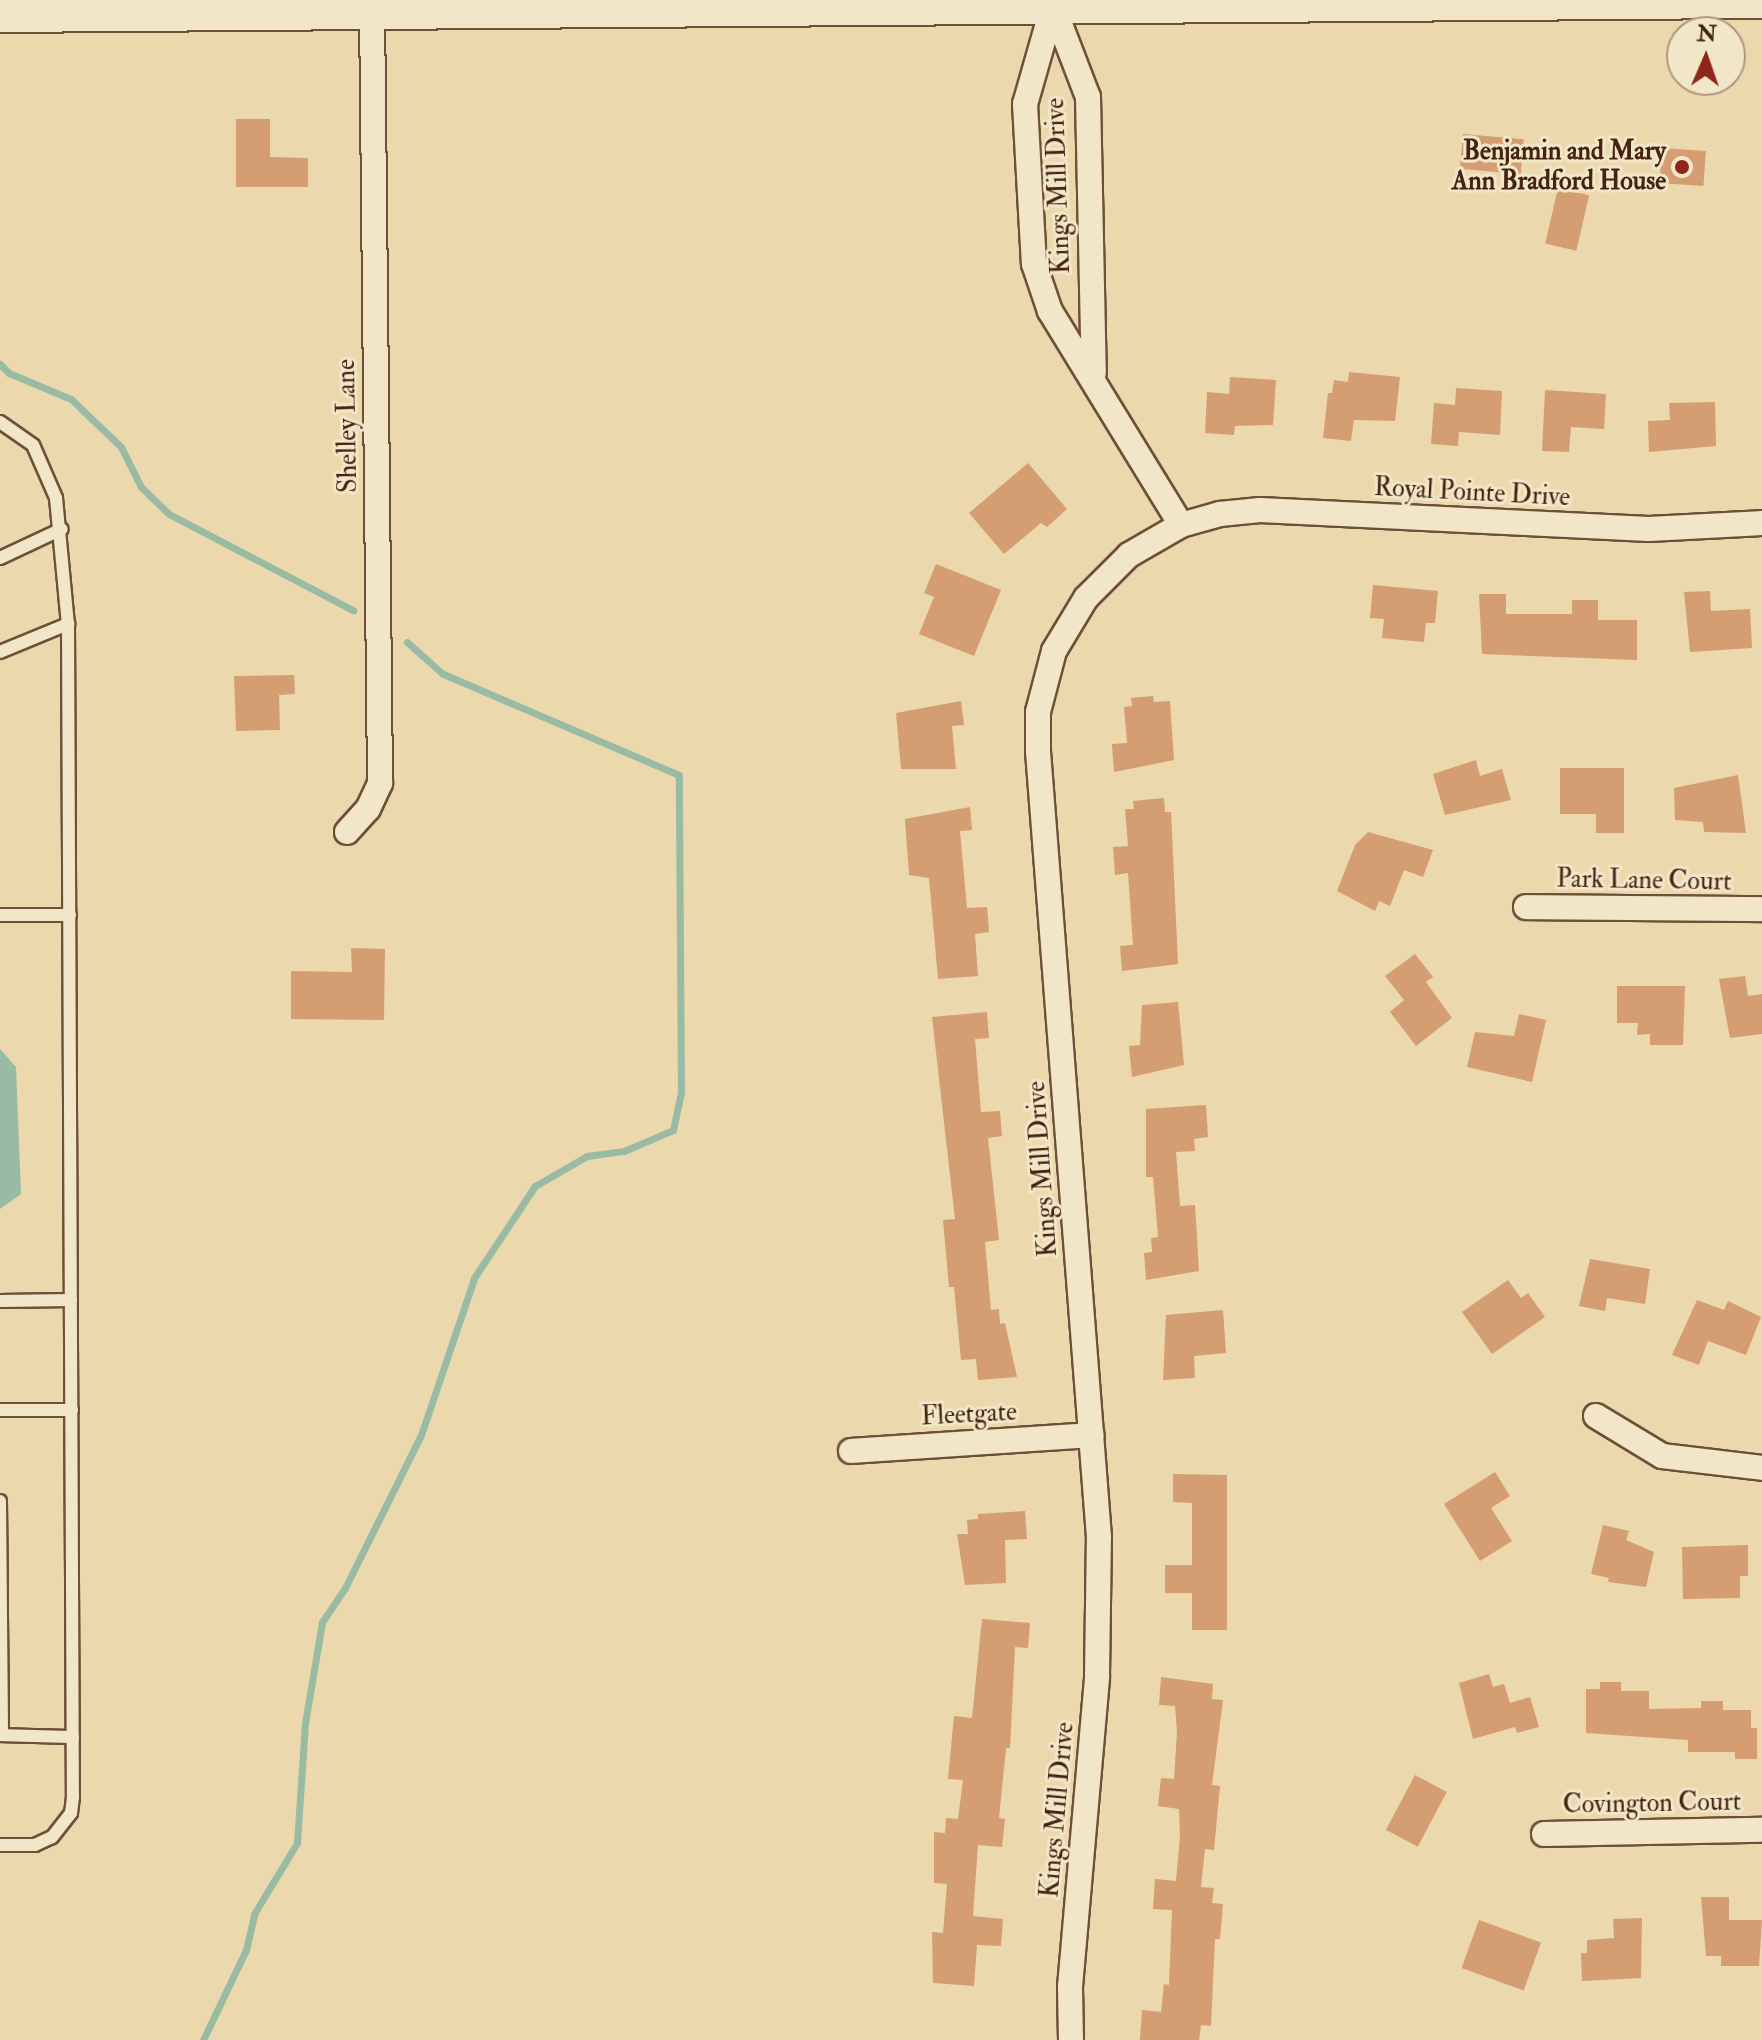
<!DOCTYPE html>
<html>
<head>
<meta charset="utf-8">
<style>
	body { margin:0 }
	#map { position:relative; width:1762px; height:2040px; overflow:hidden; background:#ebd8ac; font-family:"IM FELL Double Pica",serif }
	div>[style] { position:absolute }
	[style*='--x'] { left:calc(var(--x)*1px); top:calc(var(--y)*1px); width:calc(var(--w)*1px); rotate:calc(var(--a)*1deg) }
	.water>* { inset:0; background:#99bba4 }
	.stream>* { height:7px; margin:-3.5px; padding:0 3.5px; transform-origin:3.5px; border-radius:3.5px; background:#99bba4 }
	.building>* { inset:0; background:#d59d72; transform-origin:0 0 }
	.roads { filter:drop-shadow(2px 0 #6e5038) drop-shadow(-2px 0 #6e5038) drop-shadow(0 2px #6e5038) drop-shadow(0 -2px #6e5038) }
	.lane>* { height:12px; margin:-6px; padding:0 6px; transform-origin:6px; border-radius:6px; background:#f2e6c9 }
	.street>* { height:24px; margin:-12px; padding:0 12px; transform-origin:12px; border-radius:12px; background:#f2e6c9 }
	.secondary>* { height:34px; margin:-17px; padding:0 17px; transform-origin:17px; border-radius:17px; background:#f2e6c9 }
	.dots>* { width:22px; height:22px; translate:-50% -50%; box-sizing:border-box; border:4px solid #f2e6c9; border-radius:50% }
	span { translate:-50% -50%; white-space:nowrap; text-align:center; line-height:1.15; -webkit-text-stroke:6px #f2e6c9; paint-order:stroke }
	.poi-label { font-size:26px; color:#452311; font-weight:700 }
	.right { translate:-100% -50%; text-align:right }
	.street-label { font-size:26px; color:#452311 }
	.north { position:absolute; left:1666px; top:16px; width:80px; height:80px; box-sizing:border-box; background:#f2e6c9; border:2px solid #ad987f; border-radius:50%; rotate:2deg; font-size:22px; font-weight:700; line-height:32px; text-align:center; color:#452311 }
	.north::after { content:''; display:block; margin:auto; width:28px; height:36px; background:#8f2418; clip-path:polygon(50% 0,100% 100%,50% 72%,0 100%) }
</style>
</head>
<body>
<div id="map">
	<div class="water">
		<i style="clip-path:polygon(0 1049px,16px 1067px,21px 1194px,0 1209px)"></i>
	</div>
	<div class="stream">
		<i style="--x:0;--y:364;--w:13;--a:45"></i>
		<i style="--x:9;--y:373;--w:67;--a:22.8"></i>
		<i style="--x:71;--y:399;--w:69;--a:43.8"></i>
		<i style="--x:121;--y:447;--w:45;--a:63.4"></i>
		<i style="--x:141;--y:487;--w:39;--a:44"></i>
		<i style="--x:169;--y:514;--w:208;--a:27.6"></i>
		<i style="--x:203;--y:2040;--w:100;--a:-64.5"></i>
		<i style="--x:246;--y:1950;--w:37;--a:-77"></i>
		<i style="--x:254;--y:1914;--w:83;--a:-58.8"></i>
		<i style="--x:297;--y:1843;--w:120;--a:-86.2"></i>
		<i style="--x:305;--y:1723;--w:102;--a:-80.4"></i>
		<i style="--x:322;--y:1622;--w:41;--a:-55.9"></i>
		<i style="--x:345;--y:1588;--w:171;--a:-63.6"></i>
		<i style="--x:421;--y:1435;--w:166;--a:-71.3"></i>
		<i style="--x:474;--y:1278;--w:110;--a:-56.5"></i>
		<i style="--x:535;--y:1186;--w:60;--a:-30"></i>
		<i style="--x:587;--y:1156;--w:37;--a:-8"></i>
		<i style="--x:624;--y:1151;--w:53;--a:-23.2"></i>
		<i style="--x:673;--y:1130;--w:38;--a:-78"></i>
		<i style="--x:681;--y:1093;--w:318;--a:-90.4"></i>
		<i style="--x:679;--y:775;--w:257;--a:-156.8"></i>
		<i style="--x:443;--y:674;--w:48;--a:-138.4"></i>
	</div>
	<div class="building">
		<i style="clip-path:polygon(236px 119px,270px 119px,270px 157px,308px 158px,308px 187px,236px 187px)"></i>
		<i style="left:1463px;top:134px;width:61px;height:35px;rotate:5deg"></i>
		<i style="left:1662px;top:148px;width:44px;height:35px;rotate:4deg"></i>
		<i style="left:1558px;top:188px;width:32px;height:57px;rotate:13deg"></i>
		<i style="clip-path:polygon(1349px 372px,1400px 377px,1395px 421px,1354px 420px,1351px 441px,1323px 438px,1328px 393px,1332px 393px,1334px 380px,1348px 382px)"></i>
		<i style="clip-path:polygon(1230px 377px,1276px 380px,1273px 425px,1235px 426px,1234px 435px,1205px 433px,1207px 392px,1229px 394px)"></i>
		<i style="clip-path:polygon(1456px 388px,1502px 391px,1500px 435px,1459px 432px,1458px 446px,1431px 444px,1434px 403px,1455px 405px)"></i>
		<i style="clip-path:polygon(1545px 390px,1606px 394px,1604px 429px,1571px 427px,1569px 452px,1542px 451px)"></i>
		<i style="clip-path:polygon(1715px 402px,1716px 446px,1649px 452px,1648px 421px,1670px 420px,1669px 403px)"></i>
		<i style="clip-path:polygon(1028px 463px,1067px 509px,1047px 527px,1041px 523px,1004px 554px,969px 513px)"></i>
		<i style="clip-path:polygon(936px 564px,1001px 590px,974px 656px,919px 634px,934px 597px,924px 593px)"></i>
		<i style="clip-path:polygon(1373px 585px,1438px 591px,1435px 623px,1426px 623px,1424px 642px,1382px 638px,1384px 619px,1370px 618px)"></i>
		<i style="clip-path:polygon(1710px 591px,1711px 611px,1750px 609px,1752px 648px,1690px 652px,1684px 592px)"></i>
		<i style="clip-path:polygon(1479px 594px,1506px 594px,1506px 614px,1572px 614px,1572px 600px,1598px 600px,1598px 620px,1637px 620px,1637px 660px,1482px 654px)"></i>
		<i style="clip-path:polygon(294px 675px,295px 694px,279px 695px,280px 730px,236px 731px,234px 676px)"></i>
		<i style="clip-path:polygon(1153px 696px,1154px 702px,1170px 701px,1174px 760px,1114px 772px,1112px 744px,1127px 743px,1124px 707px,1132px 706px,1131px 698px)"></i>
		<i style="clip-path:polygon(961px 701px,964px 725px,952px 726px,956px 769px,901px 769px,896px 713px)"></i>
		<i style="clip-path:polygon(1476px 760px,1480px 776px,1502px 769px,1511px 800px,1445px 815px,1433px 774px)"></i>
		<i style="clip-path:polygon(1560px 768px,1624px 768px,1624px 833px,1596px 833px,1596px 814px,1560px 814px)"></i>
		<i style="clip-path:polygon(1738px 775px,1746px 833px,1704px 832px,1703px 822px,1675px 820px,1674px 788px)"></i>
		<i style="clip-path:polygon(1164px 798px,1165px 812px,1171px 812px,1178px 964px,1122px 971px,1120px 946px,1133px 945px,1128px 873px,1115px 875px,1113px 847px,1128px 846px,1125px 809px,1134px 809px,1133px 801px)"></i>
		<i style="clip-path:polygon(970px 807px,972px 830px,960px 831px,967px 908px,987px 907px,989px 932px,975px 934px,978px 976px,938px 979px,929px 878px,909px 875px,905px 819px)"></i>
		<i style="clip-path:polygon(1368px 832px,1433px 850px,1423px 877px,1404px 870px,1390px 906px,1379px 901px,1375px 911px,1337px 891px,1355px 845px)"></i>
		<i style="clip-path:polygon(351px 948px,385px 949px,384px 1020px,291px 1019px,291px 971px,352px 972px)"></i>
		<i style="clip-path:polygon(1415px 954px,1433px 977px,1426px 982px,1452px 1018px,1416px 1046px,1390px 1012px,1404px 1000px,1385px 976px)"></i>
		<i style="clip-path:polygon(1745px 976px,1748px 996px,1762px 994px,1762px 1034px,1730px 1038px,1719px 979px)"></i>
		<i style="clip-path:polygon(1617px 986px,1685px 986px,1683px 1045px,1650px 1045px,1650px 1034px,1637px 1035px,1638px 1023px,1617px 1023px)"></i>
		<i style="clip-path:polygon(1178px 1002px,1184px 1065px,1132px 1077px,1129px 1046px,1140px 1045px,1142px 1005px)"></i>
		<i style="clip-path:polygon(987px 1012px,989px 1038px,975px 1039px,981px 1112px,1000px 1111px,1002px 1136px,988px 1138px,999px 1240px,985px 1242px,991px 1310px,999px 1309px,1000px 1324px,1005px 1323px,1017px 1377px,978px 1380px,976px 1359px,961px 1360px,954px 1287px,949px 1287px,943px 1220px,955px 1219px,932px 1017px)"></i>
		<i style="clip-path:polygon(1519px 1014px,1546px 1020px,1532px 1082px,1467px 1067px,1475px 1032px,1514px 1036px)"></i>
		<i style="clip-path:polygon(1206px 1105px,1208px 1137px,1194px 1139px,1195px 1151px,1176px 1152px,1180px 1206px,1195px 1205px,1199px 1271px,1146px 1280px,1144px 1253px,1152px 1252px,1151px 1238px,1158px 1237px,1153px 1177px,1146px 1177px,1146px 1109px)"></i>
		<i style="clip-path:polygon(1590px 1259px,1650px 1269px,1645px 1304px,1607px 1298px,1605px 1311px,1579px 1306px)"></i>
		<i style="clip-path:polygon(1508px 1280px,1521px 1298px,1528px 1293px,1545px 1317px,1492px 1354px,1462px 1312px)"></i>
		<i style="clip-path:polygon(1697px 1300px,1724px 1310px,1728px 1301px,1761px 1317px,1746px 1355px,1708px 1341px,1699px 1365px,1672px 1355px)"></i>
		<i style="clip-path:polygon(1223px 1310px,1226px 1353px,1194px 1356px,1195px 1378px,1163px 1380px,1166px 1315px)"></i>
		<i style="clip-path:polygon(1495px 1472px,1510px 1496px,1491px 1508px,1512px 1541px,1480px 1561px,1444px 1504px)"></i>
		<i style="clip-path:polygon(1173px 1474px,1227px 1475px,1227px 1630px,1192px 1630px,1192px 1593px,1165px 1593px,1165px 1565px,1192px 1565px,1192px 1503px,1173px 1502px)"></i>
		<i style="clip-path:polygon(1025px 1511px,1027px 1539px,1005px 1540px,1006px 1583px,965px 1585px,957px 1534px,968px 1534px,967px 1520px,978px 1519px,978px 1514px)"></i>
		<i style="clip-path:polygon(1603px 1525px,1629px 1531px,1626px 1540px,1654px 1552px,1646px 1587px,1608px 1582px,1609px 1578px,1591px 1574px)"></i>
		<i style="clip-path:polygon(1748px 1545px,1748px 1576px,1740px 1576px,1740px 1598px,1683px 1599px,1682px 1547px)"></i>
		<i style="clip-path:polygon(982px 1619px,1030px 1623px,1028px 1648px,1015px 1647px,1010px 1748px,1006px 1748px,999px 1818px,1005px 1819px,1002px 1847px,978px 1845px,973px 1916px,1003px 1919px,1001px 1946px,977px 1945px,974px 1986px,933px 1983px,932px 1932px,943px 1933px,947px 1884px,934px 1883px,934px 1832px,945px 1833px,946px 1818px,958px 1819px,963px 1780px,948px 1779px,954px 1716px,972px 1718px)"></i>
		<i style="clip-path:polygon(1489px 1674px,1493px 1687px,1504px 1684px,1510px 1703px,1530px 1697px,1539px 1727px,1517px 1733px,1515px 1727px,1473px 1739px,1459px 1683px)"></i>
		<i style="clip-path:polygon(1161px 1677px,1213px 1684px,1212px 1699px,1223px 1700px,1212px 1785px,1220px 1786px,1214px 1850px,1205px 1849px,1201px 1887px,1214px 1888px,1212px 1903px,1223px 1904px,1220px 1939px,1215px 1939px,1211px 2026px,1201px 2025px,1199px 2040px,1140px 2040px,1142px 2010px,1161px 2012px,1164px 1984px,1169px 1985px,1172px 1910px,1153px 1909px,1155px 1879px,1176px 1881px,1180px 1836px,1179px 1809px,1158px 1806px,1161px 1778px,1174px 1779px,1177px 1732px,1175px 1706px,1159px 1705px)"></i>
		<i style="clip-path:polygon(1600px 1682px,1621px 1682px,1621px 1691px,1649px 1691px,1649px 1709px,1701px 1708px,1701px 1701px,1723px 1701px,1723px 1710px,1751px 1710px,1751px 1728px,1757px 1728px,1757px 1759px,1735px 1759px,1735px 1752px,1688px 1752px,1688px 1740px,1586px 1733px,1586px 1689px,1600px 1689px)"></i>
		<i style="left:1415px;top:1775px;width:36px;height:62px;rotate:28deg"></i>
		<i style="clip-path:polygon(1701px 1897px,1729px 1897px,1729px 1920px,1762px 1920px,1759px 1966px,1721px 1966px,1721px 1956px,1706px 1956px)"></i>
		<i style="clip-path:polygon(1642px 1918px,1641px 1978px,1582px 1981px,1581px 1953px,1587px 1953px,1587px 1940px,1614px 1938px,1613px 1919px)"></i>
		<i style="left:1479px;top:1920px;width:66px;height:51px;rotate:20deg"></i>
	</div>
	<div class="roads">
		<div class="lane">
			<i style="--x:0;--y:422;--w:40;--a:34.9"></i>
			<i style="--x:33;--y:445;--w:58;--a:66.5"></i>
			<i style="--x:56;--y:498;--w:127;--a:84.6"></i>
			<i style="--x:68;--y:624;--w:1173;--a:89.76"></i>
			<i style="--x:73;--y:1797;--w:16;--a:97"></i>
			<i style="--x:71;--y:1813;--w:31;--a:128"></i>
			<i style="--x:52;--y:1837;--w:19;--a:155"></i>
			<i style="--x:35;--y:1845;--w:35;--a:180"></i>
			<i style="--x:0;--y:558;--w:68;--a:-25.1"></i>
			<i style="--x:0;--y:652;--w:74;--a:-22.4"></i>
			<i style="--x:0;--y:915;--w:70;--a:0"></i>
			<i style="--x:0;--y:1301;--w:71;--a:-0.8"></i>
			<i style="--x:0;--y:1410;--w:72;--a:0"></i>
			<i style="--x:0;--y:1501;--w:234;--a:89.5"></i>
			<i style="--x:0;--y:1735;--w:73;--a:1.6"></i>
		</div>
		<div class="street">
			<i style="--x:1053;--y:6;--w:102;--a:105.9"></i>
			<i style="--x:1025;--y:104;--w:160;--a:86.8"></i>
			<i style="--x:1034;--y:264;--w:50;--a:71.2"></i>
			<i style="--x:1050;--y:311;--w:251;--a:58.5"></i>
			<i style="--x:1053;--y:6;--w:97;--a:69"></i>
			<i style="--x:1088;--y:97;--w:276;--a:88.8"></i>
			<i style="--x:347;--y:832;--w:31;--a:-48"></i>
			<i style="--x:368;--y:809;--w:29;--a:-65"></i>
			<i style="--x:380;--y:783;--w:783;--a:-90.59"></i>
			<i style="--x:1526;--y:907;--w:236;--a:0.5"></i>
			<i style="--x:1596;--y:1416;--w:77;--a:31.2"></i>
			<i style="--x:1662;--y:1456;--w:101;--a:6.8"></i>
			<i style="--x:851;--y:1451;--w:241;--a:-3.8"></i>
			<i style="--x:1544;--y:1834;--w:218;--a:-1.1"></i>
			<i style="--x:1071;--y:2040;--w:53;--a:-91.1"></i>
			<i style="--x:1070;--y:1987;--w:312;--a:-85"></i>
			<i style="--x:1097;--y:1676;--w:139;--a:-89.2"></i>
			<i style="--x:1099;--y:1537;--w:788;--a:-94.44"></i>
			<i style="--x:1038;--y:751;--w:39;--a:-90"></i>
			<i style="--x:1038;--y:712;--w:63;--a:-75.3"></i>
			<i style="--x:1054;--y:651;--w:62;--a:-58.9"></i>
			<i style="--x:1086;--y:598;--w:61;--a:-45"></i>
			<i style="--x:1129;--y:555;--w:60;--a:-30"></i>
			<i style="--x:1181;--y:525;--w:41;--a:-15.8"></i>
			<i style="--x:1220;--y:514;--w:40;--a:-5.7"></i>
			<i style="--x:1260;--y:510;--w:389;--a:2.8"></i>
			<i style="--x:1649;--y:529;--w:113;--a:-3"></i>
		</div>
		<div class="secondary">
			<i style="--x:0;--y:15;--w:1762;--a:-0.46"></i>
		</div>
	</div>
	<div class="dots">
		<i style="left:1682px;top:167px;background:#8f2418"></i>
	</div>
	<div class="poi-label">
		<span class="right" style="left:1666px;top:167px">Benjamin and Mary<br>Ann Bradford House</span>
	</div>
	<div class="street-label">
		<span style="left:1059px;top:186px;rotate:-92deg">Kings Mill Drive</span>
		<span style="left:348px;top:426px;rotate:-91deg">Shelley Lane</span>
		<span style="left:1472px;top:493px;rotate:3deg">Royal Pointe Drive</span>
		<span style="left:1644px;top:881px;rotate:1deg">Park Lane Court</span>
		<span style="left:1043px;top:1169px;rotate:-94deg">Kings Mill Drive</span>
		<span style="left:969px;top:1415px;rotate:-3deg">Fleetgate</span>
		<span style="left:1652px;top:1804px;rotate:-1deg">Covington Court</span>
		<span style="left:1058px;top:1810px;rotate:-85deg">Kings Mill Drive</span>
	</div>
	<div class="north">N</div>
</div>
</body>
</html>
